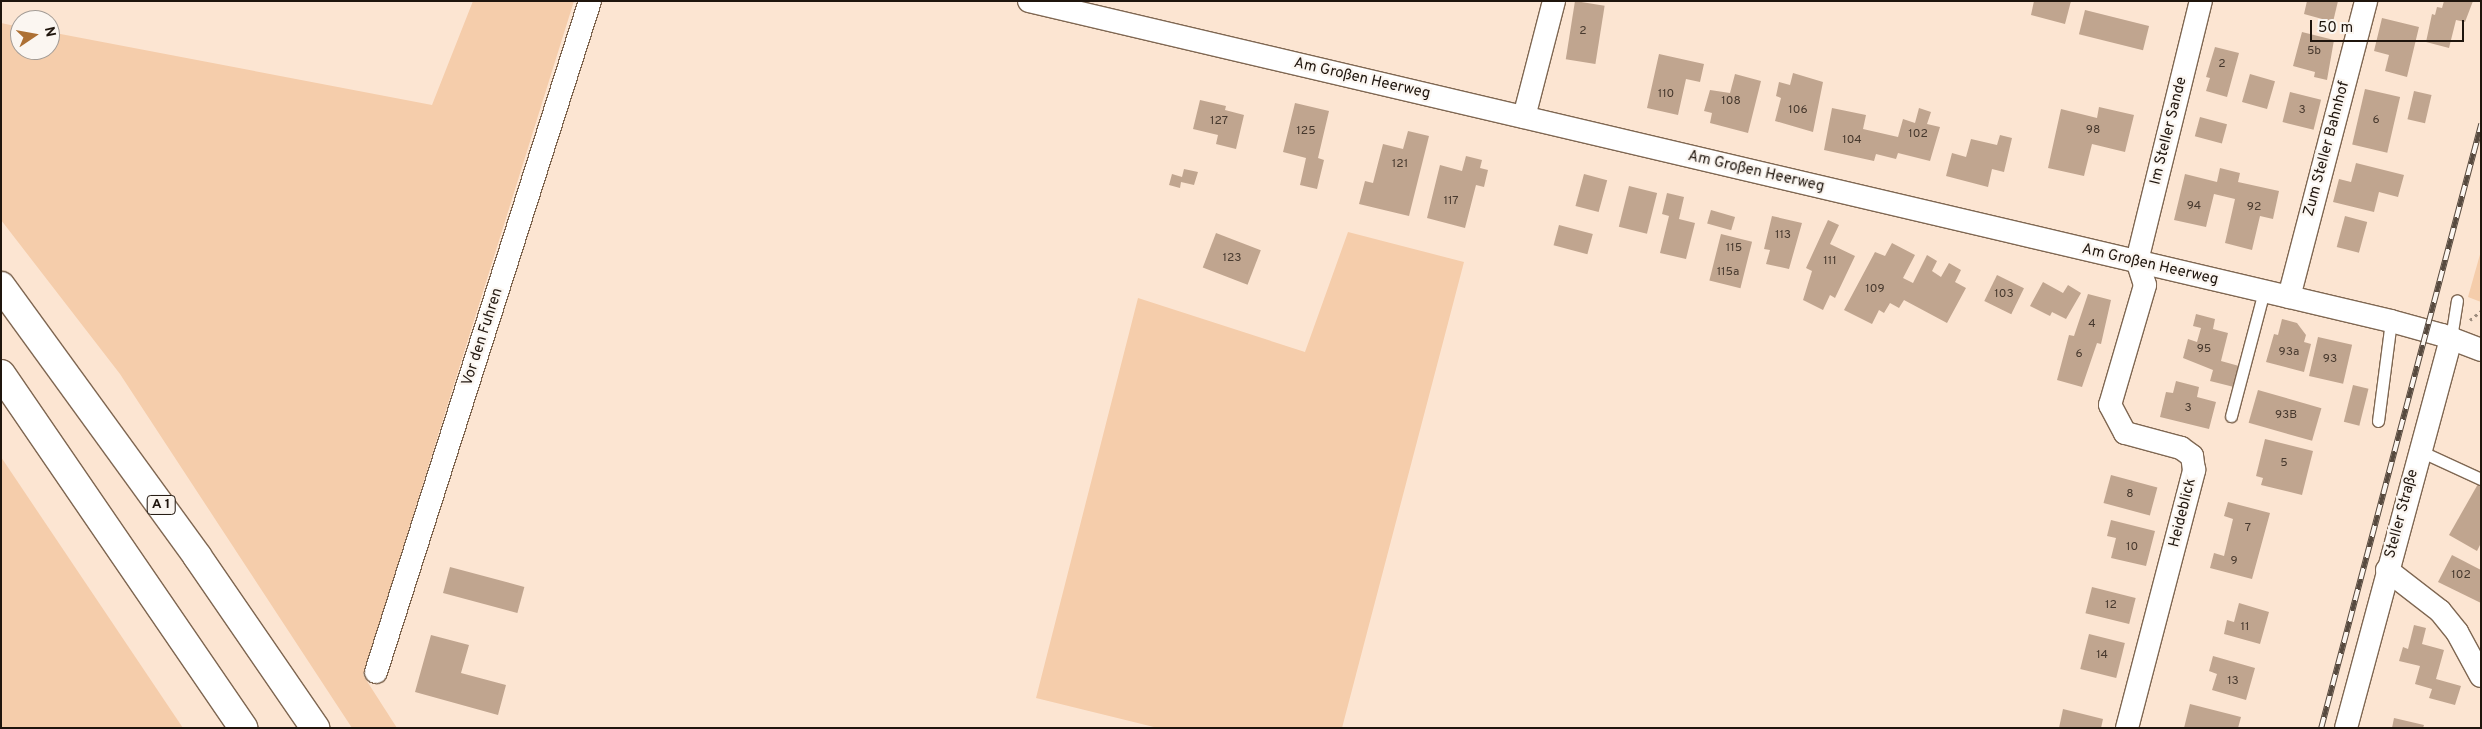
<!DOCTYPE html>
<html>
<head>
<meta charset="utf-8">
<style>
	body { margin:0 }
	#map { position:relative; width:2482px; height:729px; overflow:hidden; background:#fce5d2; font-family:Overpass,sans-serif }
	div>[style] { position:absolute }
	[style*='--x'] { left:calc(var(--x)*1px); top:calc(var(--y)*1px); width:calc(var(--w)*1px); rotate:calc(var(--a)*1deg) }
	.green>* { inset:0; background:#f5cdab }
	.building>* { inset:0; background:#c0a58f; transform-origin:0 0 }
	.path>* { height:3px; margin-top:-1.5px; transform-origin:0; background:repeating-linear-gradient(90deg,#9e8d7e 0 2.5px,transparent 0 6.5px) }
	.roads { filter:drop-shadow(1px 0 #7f6752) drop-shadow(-1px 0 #7f6752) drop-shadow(0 1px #7f6752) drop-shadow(0 -1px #7f6752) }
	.lane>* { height:11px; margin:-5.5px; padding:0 5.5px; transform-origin:5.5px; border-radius:5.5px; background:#fff }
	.street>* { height:22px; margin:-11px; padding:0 11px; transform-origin:11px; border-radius:11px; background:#fff }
	.highway>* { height:28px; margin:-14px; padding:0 14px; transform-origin:14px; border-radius:14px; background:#fff }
	.rail>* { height:5.5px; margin-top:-2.75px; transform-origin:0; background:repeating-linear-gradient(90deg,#fbf6f1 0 11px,#574a3f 0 22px); box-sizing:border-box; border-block:1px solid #574a3f }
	span { translate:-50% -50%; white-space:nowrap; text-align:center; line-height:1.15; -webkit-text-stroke:4.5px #fbf6f1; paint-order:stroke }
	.number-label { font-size:12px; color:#47392e }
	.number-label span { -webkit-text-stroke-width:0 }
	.shield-label span { padding:1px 4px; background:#fbf6f1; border:1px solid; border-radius:4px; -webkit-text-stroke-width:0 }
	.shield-label { font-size:14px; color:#1f150d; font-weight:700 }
	.street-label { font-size:15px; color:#1f150d }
	.frame { position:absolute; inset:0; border:2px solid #1f150d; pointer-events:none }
	.north { position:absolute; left:10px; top:10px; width:50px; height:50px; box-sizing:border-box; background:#fbf6f1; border:1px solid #a39c96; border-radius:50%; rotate:78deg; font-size:14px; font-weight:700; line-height:20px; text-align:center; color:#1f150d }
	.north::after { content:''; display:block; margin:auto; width:18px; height:22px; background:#ad7034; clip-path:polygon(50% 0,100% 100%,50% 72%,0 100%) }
	.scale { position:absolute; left:2310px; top:20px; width:154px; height:22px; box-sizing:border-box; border:2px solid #1f150d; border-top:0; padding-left:6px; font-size:15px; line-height:18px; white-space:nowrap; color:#1f150d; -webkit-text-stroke:4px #fbf6f1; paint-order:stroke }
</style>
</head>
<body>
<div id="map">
	<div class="green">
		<i style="clip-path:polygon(473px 1px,574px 1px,363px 675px,397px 728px,352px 728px,120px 374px,1px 220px,1px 23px,20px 27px,20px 50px,50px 50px,50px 32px,432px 105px)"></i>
		<i style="clip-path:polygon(1348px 232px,1464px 262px,1342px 728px,1158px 728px,1036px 698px,1138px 298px,1305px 352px)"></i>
		<i style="clip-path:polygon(2481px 251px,2481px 302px,2468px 297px)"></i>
		<i style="clip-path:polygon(1px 457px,183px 728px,1px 728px)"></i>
	</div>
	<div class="building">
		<i style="left:1575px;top:1px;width:30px;height:59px;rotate:9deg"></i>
		<i style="clip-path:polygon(2034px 1px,2071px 1px,2065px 24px,2031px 15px)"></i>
		<i style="clip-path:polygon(2307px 1px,2338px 1px,2333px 22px,2304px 14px)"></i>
		<i style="clip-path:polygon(2444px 1px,2473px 1px,2465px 22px,2456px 20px,2449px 48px,2426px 42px,2432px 14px,2435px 15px,2437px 7px,2442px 8px)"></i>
		<i style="left:2085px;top:10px;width:66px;height:25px;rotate:14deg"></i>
		<i style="clip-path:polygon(2382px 18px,2419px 27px,2407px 77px,2385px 71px,2389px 55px,2374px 51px)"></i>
		<i style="clip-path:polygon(2302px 32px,2334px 40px,2327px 80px,2314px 77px,2315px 72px,2293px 66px)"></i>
		<i style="clip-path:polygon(2215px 47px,2239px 53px,2227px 97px,2206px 91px,2210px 78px,2206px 77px)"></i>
		<i style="clip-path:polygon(1659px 54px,1704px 64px,1700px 82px,1686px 79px,1678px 115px,1647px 108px)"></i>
		<i style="clip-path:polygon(1793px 73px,1823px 82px,1813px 132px,1775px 121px,1781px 98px,1776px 96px,1779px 82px,1790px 85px)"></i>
		<i style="clip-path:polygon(1735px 74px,1761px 81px,1748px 133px,1710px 123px,1712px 113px,1704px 111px,1710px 90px,1730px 93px)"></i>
		<i style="left:2250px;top:74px;width:26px;height:29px;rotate:16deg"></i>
		<i style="left:2365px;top:89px;width:36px;height:57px;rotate:13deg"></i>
		<i style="left:2414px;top:91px;width:18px;height:29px;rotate:13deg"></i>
		<i style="left:2290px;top:92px;width:32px;height:31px;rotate:14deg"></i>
		<i style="clip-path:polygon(1200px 100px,1226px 106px,1225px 110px,1244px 115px,1236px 149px,1216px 144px,1218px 135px,1193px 129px)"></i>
		<i style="clip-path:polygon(1295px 103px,1329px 111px,1318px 158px,1324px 160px,1317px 189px,1300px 185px,1306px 158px,1283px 152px)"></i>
		<i style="clip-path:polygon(2099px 107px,2134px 115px,2125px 152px,2092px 144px,2084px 176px,2048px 168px,2061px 109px,2097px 118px)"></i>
		<i style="clip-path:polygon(1832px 108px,1866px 115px,1863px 129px,1898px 137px,1903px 119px,1915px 123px,1919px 108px,1931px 112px,1927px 124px,1940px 127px,1930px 161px,1898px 153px,1896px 159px,1876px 154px,1874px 161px,1824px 150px)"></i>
		<i style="left:2200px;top:117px;width:28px;height:20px;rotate:15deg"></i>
		<i style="clip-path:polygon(1408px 131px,1429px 136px,1409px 216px,1359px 204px,1365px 181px,1373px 183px,1383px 144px,1403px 149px)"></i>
		<i style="clip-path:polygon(2000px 135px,2012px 138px,2004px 172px,1992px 169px,1988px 187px,1946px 176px,1952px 153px,1966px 157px,1971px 139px,1997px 145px)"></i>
		<i style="clip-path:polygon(1466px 156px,1482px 160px,1480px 168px,1488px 170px,1484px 187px,1476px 185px,1465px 228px,1427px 218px,1440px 165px,1462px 171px)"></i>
		<i style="clip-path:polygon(2356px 163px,2404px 175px,2398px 197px,2379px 192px,2374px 212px,2333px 202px,2339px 179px,2351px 182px)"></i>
		<i style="clip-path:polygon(2220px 168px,2240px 173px,2238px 182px,2279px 191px,2273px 219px,2260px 216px,2252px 250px,2225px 243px,2235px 199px,2214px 194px,2206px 227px,2174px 220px,2185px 174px,2217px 182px)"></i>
		<i style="clip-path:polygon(1184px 169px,1198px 172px,1194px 185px,1181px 182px,1180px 188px,1169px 185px,1172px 174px,1182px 177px)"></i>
		<i style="left:1584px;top:174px;width:24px;height:33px;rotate:15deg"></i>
		<i style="left:1629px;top:186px;width:29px;height:42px;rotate:14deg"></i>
		<i style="clip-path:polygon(1667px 193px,1684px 197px,1679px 219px,1695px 223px,1686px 259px,1660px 253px,1669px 216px,1662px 214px)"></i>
		<i style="left:1711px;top:210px;width:25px;height:14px;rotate:16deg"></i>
		<i style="clip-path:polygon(1772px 216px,1802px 223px,1789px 269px,1766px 264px,1770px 250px,1764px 249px)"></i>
		<i style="left:2345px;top:216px;width:23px;height:32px;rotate:15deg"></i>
		<i style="clip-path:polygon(1828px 220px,1839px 225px,1830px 244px,1855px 256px,1835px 298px,1830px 295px,1823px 310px,1803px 300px,1812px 271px,1806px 268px)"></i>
		<i style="left:1559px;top:225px;width:35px;height:21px;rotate:15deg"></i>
		<i style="left:1216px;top:233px;width:48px;height:37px;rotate:21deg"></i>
		<i style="left:1721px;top:234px;width:32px;height:48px;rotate:14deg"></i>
		<i style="clip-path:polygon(1892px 243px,1915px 255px,1903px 278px,1913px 283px,1927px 255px,1937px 261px,1932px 271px,1941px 277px,1949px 263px,1961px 270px,1955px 282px,1966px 288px,1947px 323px,1904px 300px,1899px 308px,1890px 303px,1884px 313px,1879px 310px,1872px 324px,1844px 310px,1875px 252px,1885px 256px)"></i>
		<i style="left:1997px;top:275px;width:30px;height:29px;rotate:26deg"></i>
		<i style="clip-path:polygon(2043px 282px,2063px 293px,2068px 285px,2081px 293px,2066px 319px,2052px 312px,2050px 316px,2030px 306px)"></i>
		<i style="clip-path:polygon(2088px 294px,2111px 300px,2101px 344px,2097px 343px,2082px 387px,2057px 380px,2069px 335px,2074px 336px)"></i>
		<i style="clip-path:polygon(2196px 314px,2215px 319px,2213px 329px,2228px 333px,2221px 361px,2239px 366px,2234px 387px,2210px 381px,2213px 370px,2183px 358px,2188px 339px,2197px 342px,2201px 328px,2193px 326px)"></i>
		<i style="clip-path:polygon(2282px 319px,2297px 323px,2306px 335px,2304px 342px,2311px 344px,2304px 372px,2266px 362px,2274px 334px,2278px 335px)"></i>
		<i style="left:2318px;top:337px;width:35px;height:40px;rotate:13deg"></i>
		<i style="clip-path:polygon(2176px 381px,2199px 387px,2197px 397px,2216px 402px,2209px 429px,2160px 417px,2166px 392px,2173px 393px)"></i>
		<i style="left:2353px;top:385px;width:16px;height:38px;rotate:14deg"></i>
		<i style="left:2258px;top:390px;width:66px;height:34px;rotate:16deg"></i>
		<i style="clip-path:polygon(2265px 439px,2313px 451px,2302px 495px,2261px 485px,2263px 478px,2256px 476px)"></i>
		<i style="left:2111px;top:475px;width:48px;height:29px;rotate:15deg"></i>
		<i style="clip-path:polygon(2478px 484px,2481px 486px,2481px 543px,2477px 551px,2449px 535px)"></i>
		<i style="clip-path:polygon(2228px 502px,2270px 513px,2252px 579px,2210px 568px,2214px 553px,2224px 556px,2233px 519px,2224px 516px)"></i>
		<i style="clip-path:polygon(2111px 520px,2155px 531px,2146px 566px,2111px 558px,2116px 538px,2107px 536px)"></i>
		<i style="clip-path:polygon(2452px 555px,2481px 570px,2481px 603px,2438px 582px)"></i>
		<i style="left:450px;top:567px;width:77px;height:27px;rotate:15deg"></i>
		<i style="left:2092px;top:587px;width:45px;height:27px;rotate:14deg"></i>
		<i style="clip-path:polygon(2239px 603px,2269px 612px,2260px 644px,2224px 634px,2227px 620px,2234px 622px)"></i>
		<i style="clip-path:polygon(2414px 625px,2426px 628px,2422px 644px,2444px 650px,2436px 679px,2461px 686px,2455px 705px,2429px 698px,2432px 689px,2415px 684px,2420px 666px,2399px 661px,2403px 647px,2408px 649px)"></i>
		<i style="left:2089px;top:634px;width:37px;height:36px;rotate:14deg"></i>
		<i style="clip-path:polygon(431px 635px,469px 645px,461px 673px,506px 685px,498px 715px,415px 692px)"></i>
		<i style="clip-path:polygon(2213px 656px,2255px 668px,2246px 700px,2212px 690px,2217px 674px,2209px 671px)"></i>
		<i style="clip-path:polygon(2190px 704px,2241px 717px,2238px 728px,2184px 728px)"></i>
		<i style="clip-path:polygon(2063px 709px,2103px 719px,2101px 728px,2059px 728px)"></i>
		<i style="clip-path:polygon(2394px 718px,2424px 725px,2423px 728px,2392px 728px)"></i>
	</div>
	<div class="path">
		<i style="--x:2470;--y:320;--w:14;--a:-39"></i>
	</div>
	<div class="roads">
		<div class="lane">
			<i style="--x:2451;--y:338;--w:38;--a:-81"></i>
			<i style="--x:2231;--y:416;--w:129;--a:-75.2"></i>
			<i style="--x:2378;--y:421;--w:101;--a:-82.6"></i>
			<i style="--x:2420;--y:451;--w:67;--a:24.7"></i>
		</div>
		<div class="street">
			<i style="--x:1029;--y:1;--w:1399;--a:13.22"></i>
			<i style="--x:2391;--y:321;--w:53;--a:15.4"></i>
			<i style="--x:2442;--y:335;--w:42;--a:21"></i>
			<i style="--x:1524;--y:117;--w:120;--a:-75.5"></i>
			<i style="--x:2289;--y:297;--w:306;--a:-75.4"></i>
			<i style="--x:2387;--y:570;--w:67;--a:37.7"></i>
			<i style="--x:2440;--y:611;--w:27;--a:51"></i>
			<i style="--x:2457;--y:632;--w:50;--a:61.4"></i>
			<i style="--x:376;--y:672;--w:704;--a:-72.31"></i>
			<i style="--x:2127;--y:728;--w:267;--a:-75.4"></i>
			<i style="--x:2194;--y:470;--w:14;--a:-98"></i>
			<i style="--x:2192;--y:456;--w:14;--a:-144"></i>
			<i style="--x:2181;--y:448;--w:58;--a:-165"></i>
			<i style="--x:2125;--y:433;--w:32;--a:-118"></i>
			<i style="--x:2110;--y:405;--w:125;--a:-73.7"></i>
			<i style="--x:2145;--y:285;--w:25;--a:-108"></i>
			<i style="--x:2137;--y:261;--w:268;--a:-76.2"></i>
			<i style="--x:2346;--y:728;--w:404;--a:-74.9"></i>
		</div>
		<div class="highway">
			<i style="--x:1;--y:286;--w:334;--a:54"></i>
			<i style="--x:197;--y:556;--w:209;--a:55.5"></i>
			<i style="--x:1;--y:374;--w:429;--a:55.6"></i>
		</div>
	</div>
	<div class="rail">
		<i style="--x:2321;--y:728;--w:625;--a:-75.16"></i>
	</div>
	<div class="number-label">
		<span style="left:1583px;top:32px">2</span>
		<span style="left:2314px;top:52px">5b</span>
		<span style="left:2222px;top:65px">2</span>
		<span style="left:1666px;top:95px">110</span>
		<span style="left:1731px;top:102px">108</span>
		<span style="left:1798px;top:111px">106</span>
		<span style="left:2302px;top:111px">3</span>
		<span style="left:2376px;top:121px">6</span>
		<span style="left:1219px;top:122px">127</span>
		<span style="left:2093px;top:131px">98</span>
		<span style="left:1306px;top:132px">125</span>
		<span style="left:1918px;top:135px">102</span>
		<span style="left:1852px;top:141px">104</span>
		<span style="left:1400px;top:165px">121</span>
		<span style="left:1451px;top:202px">117</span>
		<span style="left:2194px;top:207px">94</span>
		<span style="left:2254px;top:208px">92</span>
		<span style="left:1783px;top:236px">113</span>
		<span style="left:1734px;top:249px">115</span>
		<span style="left:1232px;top:259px">123</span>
		<span style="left:1830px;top:262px">111</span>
		<span style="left:1728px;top:273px">115a</span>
		<span style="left:1875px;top:290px">109</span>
		<span style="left:2004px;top:295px">103</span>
		<span style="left:2092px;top:325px">4</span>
		<span style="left:2204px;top:350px">95</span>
		<span style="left:2289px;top:353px">93a</span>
		<span style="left:2079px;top:355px">6</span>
		<span style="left:2330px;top:360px">93</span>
		<span style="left:2188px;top:409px">3</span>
		<span style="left:2286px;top:416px">93B</span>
		<span style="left:2284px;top:464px">5</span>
		<span style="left:2130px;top:495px">8</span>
		<span style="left:2248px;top:529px">7</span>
		<span style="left:2132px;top:548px">10</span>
		<span style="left:2234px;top:562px">9</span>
		<span style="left:2461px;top:576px">102</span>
		<span style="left:2111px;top:606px">12</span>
		<span style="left:2245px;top:628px">11</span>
		<span style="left:2102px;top:656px">14</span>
		<span style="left:2233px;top:682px">13</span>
	</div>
	<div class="shield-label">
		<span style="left:161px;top:505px">A 1</span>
	</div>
	<div class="street-label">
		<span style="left:1362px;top:79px;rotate:13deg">Am Großen Heerweg</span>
		<span style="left:2169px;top:131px;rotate:-76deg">Im Steller Sande</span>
		<span style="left:2327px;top:149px;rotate:-75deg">Zum Steller Bahnhof</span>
		<span style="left:1756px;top:172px;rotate:13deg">Am Großen Heerweg</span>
		<span style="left:2150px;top:265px;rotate:13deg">Am Großen Heerweg</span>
		<span style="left:483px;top:337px;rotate:-72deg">Vor den Fuhren</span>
		<span style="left:2183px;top:513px;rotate:-76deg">Heideblick</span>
		<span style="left:2402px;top:514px;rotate:-75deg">Steller Straße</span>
	</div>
	<div class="frame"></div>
	<div class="north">N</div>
	<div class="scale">50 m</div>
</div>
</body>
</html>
